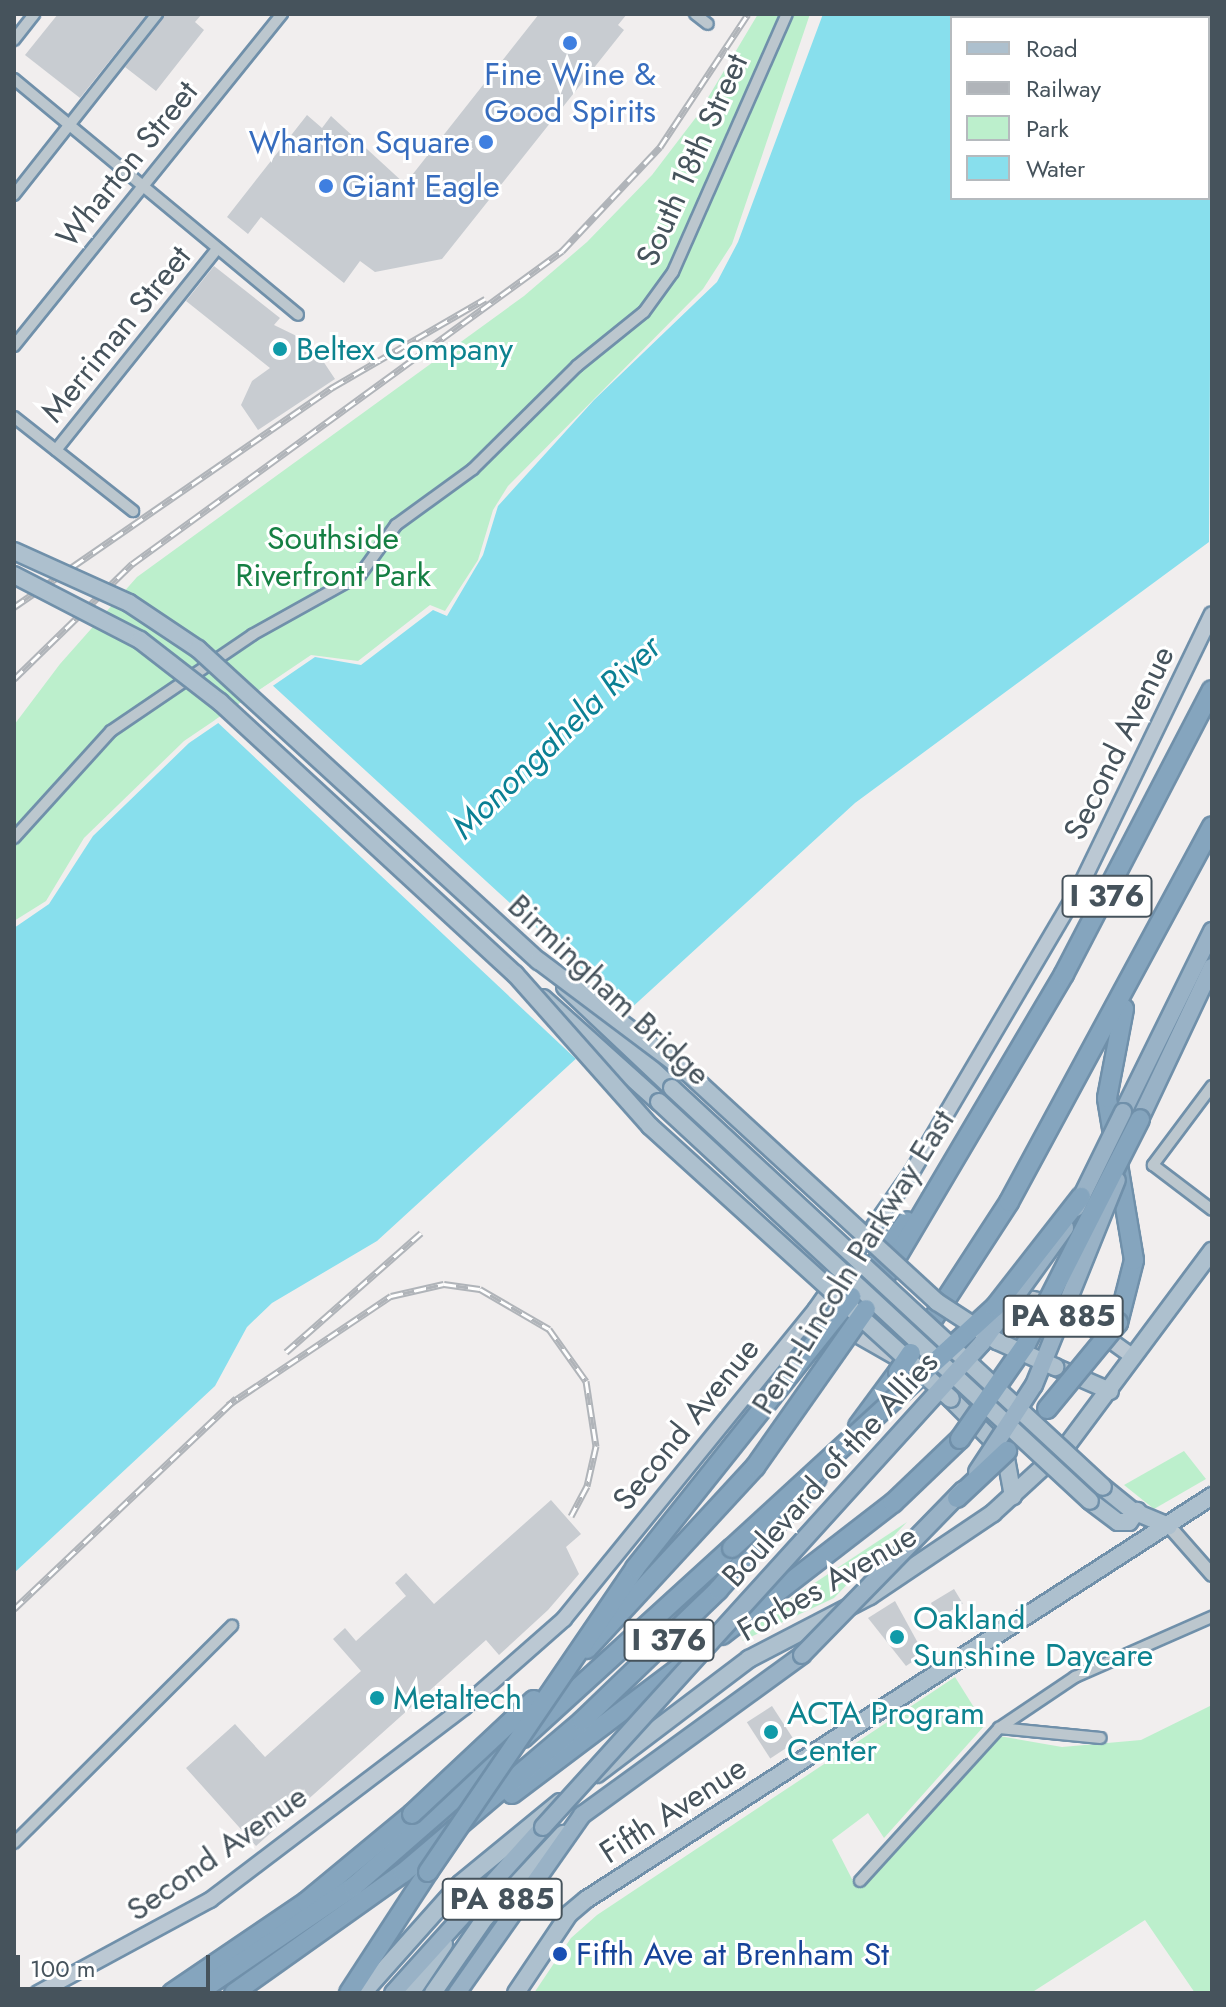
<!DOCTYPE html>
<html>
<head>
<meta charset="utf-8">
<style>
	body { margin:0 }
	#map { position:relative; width:1226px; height:2007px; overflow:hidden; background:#f1eeee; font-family:Jost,sans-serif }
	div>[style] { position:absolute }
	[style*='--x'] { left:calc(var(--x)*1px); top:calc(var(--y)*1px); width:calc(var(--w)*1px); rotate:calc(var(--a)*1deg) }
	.green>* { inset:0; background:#bcefcc }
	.water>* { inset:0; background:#88dfed }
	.pier>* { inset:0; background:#f1eeee }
	.building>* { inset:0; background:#c8ccd1; transform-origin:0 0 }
	.roads { filter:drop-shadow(2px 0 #7090aa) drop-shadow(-2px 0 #7090aa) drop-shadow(0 2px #7090aa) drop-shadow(0 -2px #7090aa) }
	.minor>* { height:10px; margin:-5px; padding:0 5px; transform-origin:5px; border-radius:5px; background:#bcc7ce }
	.tertiary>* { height:12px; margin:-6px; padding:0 6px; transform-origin:6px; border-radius:6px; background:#bcc7ce }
	.secondary>* { height:14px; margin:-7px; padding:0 7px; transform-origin:7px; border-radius:7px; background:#bbc8d3 }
	.primary>* { height:16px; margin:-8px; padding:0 8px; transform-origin:8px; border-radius:8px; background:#adc0ce }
	.trunk>* { height:16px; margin:-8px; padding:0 8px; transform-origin:8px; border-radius:8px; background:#99b2c6 }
	.motorway>* { height:18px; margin:-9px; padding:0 9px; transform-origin:9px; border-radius:9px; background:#85a5be }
	.rail>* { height:7px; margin-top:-3.5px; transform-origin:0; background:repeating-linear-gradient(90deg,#fff 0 12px,#b0b4b9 0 24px); box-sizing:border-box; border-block:2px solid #b0b4b9 }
	.bridges { filter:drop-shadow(2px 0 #7090aa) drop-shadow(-2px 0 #7090aa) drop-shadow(0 2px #7090aa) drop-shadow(0 -2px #7090aa) }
	.primary-bridge>* { height:16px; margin:-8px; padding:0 8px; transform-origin:8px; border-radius:8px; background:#adc0ce }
	.trunk-bridge>* { height:16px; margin:-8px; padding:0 8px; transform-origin:8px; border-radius:8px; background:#99b2c6 }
	.motorway-bridge>* { height:18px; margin:-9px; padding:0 9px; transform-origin:9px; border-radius:9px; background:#85a5be }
	.dots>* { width:22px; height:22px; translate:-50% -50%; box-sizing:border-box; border:4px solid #fff; border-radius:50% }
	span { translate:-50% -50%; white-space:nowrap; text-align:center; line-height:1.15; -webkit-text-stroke:6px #fff; paint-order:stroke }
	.shield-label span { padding:2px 6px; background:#fff; border:2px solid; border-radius:6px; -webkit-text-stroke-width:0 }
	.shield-label { font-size:30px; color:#46535c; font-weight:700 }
	.shop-label { font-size:32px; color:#366cbe }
	.right { translate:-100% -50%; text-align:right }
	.left { translate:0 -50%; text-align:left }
	.street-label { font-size:32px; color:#46535c }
	.culture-label { font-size:32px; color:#0d838f }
	.park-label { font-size:32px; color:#157f43 }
	.transit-label { font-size:32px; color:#164399 }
	.water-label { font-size:34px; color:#0b8094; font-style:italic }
	.frame { position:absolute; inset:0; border:16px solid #46535c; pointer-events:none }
	.legend { position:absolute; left:950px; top:16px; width:260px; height:184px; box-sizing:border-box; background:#fff; border:2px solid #b5babe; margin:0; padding:10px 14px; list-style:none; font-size:24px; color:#46535c }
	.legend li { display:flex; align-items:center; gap:16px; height:40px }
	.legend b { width:40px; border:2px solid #b5babe }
	.scale { position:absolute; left:16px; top:1955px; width:194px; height:36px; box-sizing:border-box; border:4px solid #46535c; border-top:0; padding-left:10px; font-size:24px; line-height:28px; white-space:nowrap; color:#46535c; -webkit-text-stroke:6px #fff; paint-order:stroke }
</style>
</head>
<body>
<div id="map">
	<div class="green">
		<i style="clip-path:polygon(758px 14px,810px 14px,732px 244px,703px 289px,508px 486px,493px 510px,478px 560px,445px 611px,430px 605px,358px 661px,311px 655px,184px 741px,84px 838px,46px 901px,14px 921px,14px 725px,60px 664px,137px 577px,524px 296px,587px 242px,652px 175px,697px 116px)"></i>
		<i style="clip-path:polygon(1184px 1451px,1206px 1479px,1154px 1509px,1124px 1485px)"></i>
		<i style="clip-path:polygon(907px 1522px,834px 1598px,742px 1641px,763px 1617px)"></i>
		<i style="clip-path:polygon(955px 1677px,985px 1725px,884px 1838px,868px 1813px,832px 1840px,853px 1881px,863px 1884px,999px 1736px,1062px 1747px,1141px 1740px,1212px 1705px,1212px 1993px,1195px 1993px,1145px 1920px,1031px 1993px,534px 1993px,571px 1938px,597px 1915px)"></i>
	</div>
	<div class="water">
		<i style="clip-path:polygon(evenodd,823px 14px,1212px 14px,1209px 542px,855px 803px,377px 1241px,272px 1303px,247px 1327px,215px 1386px,14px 1573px,14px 928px,49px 904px,93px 836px,189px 743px,315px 657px,361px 665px,433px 610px,447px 616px,483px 555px,498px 506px,594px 400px,717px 282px,738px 242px,823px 14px,952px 18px,1208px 18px,1208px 198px,952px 198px,952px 18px)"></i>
	</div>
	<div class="pier">
		<i style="clip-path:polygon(270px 683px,606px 991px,631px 1010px,577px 1060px,215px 720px)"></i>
	</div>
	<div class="building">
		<i style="clip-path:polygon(58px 14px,147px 14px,80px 98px,25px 55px)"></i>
		<i style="clip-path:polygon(165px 14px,202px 14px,195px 22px,204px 30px,156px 91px,125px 67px)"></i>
		<i style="clip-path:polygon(539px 14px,627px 14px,618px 25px,624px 30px,442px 259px,375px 272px,360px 261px,344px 283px,261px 217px,248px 234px,227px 217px,307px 115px,322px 128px,331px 116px,405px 184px)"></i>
		<i style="clip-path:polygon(214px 266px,280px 318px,274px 325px,311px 343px,335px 379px,258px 430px,241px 405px,252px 381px,270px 368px,186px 301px)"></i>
		<i style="clip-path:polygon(551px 1500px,581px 1534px,566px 1547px,579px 1574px,548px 1610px,499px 1655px,486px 1640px,256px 1846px,186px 1768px,235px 1724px,265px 1757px,361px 1671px,333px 1639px,345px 1628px,356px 1641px,406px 1596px,395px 1583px,406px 1573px,434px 1604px)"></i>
		<i style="left:954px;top:1589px;width:17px;height:27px;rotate:59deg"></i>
		<i style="clip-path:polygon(895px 1601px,924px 1654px,906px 1666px,868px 1618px)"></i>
		<i style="left:772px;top:1706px;width:43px;height:30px;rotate:57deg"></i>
	</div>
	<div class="roads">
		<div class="minor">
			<i style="--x:695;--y:14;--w:16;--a:38"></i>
			<i style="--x:14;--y:40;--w:33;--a:-52"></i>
			<i style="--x:14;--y:79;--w:369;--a:39.7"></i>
			<i style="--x:14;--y:195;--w:231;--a:-51.7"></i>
			<i style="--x:14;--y:346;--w:427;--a:-51.1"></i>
			<i style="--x:14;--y:417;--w:152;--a:38.3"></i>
			<i style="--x:56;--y:450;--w:258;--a:-51.3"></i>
			<i style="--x:14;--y:838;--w:144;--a:-47.8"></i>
			<i style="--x:111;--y:731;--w:171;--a:-34.2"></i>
			<i style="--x:252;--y:635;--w:124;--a:-29.1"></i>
			<i style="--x:360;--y:575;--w:62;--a:-54.2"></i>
			<i style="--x:396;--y:525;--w:95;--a:-36"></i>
			<i style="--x:473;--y:469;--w:146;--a:-44.7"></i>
			<i style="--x:577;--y:366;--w:86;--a:-38.9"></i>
			<i style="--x:644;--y:312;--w:49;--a:-54.1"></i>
			<i style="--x:673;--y:272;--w:282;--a:-66.2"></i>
			<i style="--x:1212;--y:1086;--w:99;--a:126.8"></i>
			<i style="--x:1153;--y:1165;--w:74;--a:37.3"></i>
			<i style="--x:999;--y:1728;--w:102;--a:5.6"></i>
			<i style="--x:14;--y:1843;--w:308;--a:-44.9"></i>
			<i style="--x:860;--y:1881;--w:207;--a:-47.7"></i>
			<i style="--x:999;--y:1728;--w:92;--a:-33.9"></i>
			<i style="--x:1075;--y:1677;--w:150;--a:-23.7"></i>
		</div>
		<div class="tertiary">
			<i style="--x:1169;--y:1526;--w:65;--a:48.7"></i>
		</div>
		<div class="secondary">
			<i style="--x:1008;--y:1311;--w:27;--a:-27"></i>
			<i style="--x:1032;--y:1299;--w:26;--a:9"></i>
			<i style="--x:1058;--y:1303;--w:91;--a:35.6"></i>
			<i style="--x:825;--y:1317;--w:99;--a:29.7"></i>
			<i style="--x:38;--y:1993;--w:196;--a:-28.4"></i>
			<i style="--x:210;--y:1900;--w:319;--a:-37.2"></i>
			<i style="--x:464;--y:1707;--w:133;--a:-41.3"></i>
			<i style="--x:564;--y:1619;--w:398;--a:-50.9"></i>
			<i style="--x:815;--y:1310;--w:169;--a:-54.9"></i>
			<i style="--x:912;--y:1172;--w:329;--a:-59.5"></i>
			<i style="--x:1079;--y:889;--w:305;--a:-64.2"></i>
		</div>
		<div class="primary">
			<i style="--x:565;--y:987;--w:147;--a:43.3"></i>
			<i style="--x:543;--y:998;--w:156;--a:41.9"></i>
			<i style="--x:1055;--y:1367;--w:60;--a:23.6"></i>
			<i style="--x:951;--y:1399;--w:76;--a:45"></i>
			<i style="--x:1005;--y:1453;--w:44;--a:79.5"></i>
			<i style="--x:1103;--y:1487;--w:38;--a:39"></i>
			<i style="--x:1133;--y:1511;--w:39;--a:23"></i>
			<i style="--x:1090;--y:1501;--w:35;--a:37"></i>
			<i style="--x:1118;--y:1522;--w:11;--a:0"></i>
			<i style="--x:1129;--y:1522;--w:14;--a:-54"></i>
			<i style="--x:597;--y:1774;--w:191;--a:-37.1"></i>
			<i style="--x:749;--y:1659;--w:136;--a:-27.5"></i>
			<i style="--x:870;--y:1596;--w:148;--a:-34"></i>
			<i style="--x:993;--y:1513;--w:102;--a:-42.6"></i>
			<i style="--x:1068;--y:1444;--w:241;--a:-53.3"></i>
			<i style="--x:363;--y:1993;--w:146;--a:-48.3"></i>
			<i style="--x:460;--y:1884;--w:129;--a:-39.4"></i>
			<i style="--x:411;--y:1993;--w:59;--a:-56"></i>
			<i style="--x:433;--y:1993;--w:91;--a:-55.3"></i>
			<i style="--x:485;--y:1918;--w:115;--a:-47.1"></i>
			<i style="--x:516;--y:1993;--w:95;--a:-56.1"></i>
			<i style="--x:569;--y:1914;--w:23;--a:-40"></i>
			<i style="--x:587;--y:1899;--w:744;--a:-32.81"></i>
		</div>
		<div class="trunk">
			<i style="--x:1123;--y:1112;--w:202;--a:-63.8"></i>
			<i style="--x:1140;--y:1119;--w:168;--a:-64.7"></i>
			<i style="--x:393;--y:1993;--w:224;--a:-47.9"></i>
			<i style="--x:457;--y:1993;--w:218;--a:-54.9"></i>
			<i style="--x:582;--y:1815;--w:272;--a:-36"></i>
		</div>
		<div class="motorway">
			<i style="--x:851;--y:1297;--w:94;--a:-53.6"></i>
			<i style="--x:866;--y:1309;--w:389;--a:-59.4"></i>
			<i style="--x:1064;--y:974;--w:320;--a:-62.5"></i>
			<i style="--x:1118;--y:1323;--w:65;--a:-75.7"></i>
			<i style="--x:1134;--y:1260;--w:164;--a:-99.5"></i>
			<i style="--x:1107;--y:1098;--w:91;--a:-79.2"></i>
			<i style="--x:911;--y:1353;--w:180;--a:-57"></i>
			<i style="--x:1009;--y:1202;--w:427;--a:-61.6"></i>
			<i style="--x:858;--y:1426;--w:67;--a:-53.5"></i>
			<i style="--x:722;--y:1635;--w:216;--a:-37.7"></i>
			<i style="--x:893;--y:1503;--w:93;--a:-43.7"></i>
			<i style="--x:523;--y:1738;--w:282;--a:-42.3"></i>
			<i style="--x:512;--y:1794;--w:218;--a:-37"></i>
			<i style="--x:172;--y:1993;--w:162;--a:-34.2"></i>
			<i style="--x:306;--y:1902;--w:138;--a:-39.7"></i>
			<i style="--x:197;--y:1993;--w:189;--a:-34.2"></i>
			<i style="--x:353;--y:1887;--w:196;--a:-41.1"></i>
			<i style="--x:234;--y:1993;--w:207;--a:-35.4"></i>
			<i style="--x:403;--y:1873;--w:235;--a:-40.3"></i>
			<i style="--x:582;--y:1721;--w:189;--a:-43.9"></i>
			<i style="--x:718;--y:1590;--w:149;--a:-48.5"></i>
			<i style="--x:349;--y:1993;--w:145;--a:-56.9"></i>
		</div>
	</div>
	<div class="rail">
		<i style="--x:14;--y:607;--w:388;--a:-34.6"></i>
		<i style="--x:333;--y:387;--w:176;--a:-30.1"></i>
		<i style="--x:14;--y:679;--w:165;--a:-44.3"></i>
		<i style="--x:132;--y:564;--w:532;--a:-36.05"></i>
		<i style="--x:562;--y:251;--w:143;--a:-46.7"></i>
		<i style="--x:660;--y:147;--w:159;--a:-56.5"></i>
		<i style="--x:286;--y:1352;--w:180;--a:-41.4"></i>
		<i style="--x:228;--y:1405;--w:196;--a:-33.8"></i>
		<i style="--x:391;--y:1296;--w:54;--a:-12.8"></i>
		<i style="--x:444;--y:1284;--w:36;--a:8"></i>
		<i style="--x:480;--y:1289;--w:80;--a:30.1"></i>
		<i style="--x:549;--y:1329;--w:64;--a:54.6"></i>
		<i style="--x:586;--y:1381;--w:66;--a:81.3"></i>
		<i style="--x:596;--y:1446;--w:41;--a:102.7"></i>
		<i style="--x:587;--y:1486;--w:34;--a:118"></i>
		<i style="--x:14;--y:1609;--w:306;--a:-43.5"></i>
	</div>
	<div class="bridges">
		<div class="primary-bridge">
			<i style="--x:14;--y:551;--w:126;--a:24.3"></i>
			<i style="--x:129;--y:603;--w:83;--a:33.7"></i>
			<i style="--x:198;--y:649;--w:462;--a:42.5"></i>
			<i style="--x:539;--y:961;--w:185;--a:36.9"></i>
			<i style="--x:687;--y:1072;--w:340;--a:42.6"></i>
			<i style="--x:937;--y:1302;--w:72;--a:33"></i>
			<i style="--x:997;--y:1341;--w:64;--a:24.1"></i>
			<i style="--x:14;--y:575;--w:142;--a:27.3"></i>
			<i style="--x:140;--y:640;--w:101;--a:37.8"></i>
			<i style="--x:220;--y:702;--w:401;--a:42.7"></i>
			<i style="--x:515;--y:974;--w:203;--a:48.4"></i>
			<i style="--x:650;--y:1126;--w:406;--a:42.2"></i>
			<i style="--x:672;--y:1088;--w:587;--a:42.79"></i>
			<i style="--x:659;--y:1102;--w:587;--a:42.79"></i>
		</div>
		<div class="trunk-bridge">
			<i style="--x:1076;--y:1208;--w:107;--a:-63.9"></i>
			<i style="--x:977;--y:1472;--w:104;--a:-56.8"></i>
			<i style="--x:1034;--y:1385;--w:221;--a:-68"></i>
			<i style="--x:802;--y:1655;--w:231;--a:-45.7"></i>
			<i style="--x:543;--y:1827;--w:653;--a:-47.79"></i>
			<i style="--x:982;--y:1343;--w:142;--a:-54.2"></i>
		</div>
		<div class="motorway-bridge">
			<i style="--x:898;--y:1372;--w:23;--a:-56"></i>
			<i style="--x:1047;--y:1409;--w:112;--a:-50.5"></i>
			<i style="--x:960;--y:1439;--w:116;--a:-55.2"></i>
			<i style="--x:1026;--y:1344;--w:252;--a:-63.1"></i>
			<i style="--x:957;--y:1498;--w:69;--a:-43.2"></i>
			<i style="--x:732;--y:1548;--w:357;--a:-42.5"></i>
			<i style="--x:995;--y:1307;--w:140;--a:-52"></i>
			<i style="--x:587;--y:1649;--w:248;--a:-47.3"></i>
			<i style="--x:755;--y:1467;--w:193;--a:-54.9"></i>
			<i style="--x:412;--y:1814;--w:167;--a:-43.1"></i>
			<i style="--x:428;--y:1872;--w:368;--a:-55.7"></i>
			<i style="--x:635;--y:1568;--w:347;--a:-51.4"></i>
		</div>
	</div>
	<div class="dots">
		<i style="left:570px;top:43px;background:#3f7fe0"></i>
		<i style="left:486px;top:142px;background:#3f7fe0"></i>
		<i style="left:326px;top:186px;background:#3f7fe0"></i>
		<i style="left:280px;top:349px;background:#0f9aa8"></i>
		<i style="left:897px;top:1637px;background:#0f9aa8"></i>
		<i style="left:377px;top:1698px;background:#0f9aa8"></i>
		<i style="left:771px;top:1732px;background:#0f9aa8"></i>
		<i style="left:560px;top:1954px;background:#1a4fb4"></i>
	</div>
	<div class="shield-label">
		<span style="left:1107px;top:896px">I 376</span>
		<span style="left:1063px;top:1316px">PA 885</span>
		<span style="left:669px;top:1640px">I 376</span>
		<span style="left:502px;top:1899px">PA 885</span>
	</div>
	<div class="shop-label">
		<span style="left:570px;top:93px">Fine Wine &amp;<br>Good Spirits</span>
		<span class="right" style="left:470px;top:142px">Wharton Square</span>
		<span class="left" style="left:342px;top:186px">Giant Eagle</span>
	</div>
	<div class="street-label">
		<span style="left:692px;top:160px;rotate:-66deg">South 18th Street</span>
		<span style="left:127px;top:164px;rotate:-51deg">Wharton Street</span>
		<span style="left:116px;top:334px;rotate:-51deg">Merriman Street</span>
		<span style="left:1119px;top:743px;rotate:-64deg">Second Avenue</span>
		<span style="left:609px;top:990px;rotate:43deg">Birmingham Bridge</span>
		<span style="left:853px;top:1262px;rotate:-58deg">Penn-Lincoln Parkway East</span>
		<span style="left:686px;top:1424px;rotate:-51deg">Second Avenue</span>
		<span style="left:830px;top:1469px;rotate:-48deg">Boulevard of the Allies</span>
		<span style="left:827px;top:1583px;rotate:-30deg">Forbes Avenue</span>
		<span style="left:673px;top:1810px;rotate:-33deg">Fifth Avenue</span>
		<span style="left:217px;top:1853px;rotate:-35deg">Second Avenue</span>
	</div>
	<div class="culture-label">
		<span class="left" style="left:296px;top:349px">Beltex Company</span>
		<span class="left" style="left:913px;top:1637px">Oakland<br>Sunshine Daycare</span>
		<span class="left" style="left:393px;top:1698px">Metaltech</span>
		<span class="left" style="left:787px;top:1732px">ACTA Program<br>Center</span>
	</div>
	<div class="park-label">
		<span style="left:333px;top:557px">Southside<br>Riverfront Park</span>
	</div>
	<div class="transit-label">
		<span class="left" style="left:576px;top:1954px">Fifth Ave at Brenham St</span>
	</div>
	<div class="water-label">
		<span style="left:556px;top:737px;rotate:-44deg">Monongahela River</span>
	</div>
	<div class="frame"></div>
	<ul class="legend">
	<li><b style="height:10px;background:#adc0ce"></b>Road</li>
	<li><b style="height:10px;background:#b0b4b9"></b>Railway</li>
	<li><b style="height:22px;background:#bcefcc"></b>Park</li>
	<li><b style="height:22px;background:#88dfed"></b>Water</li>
	</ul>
	<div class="scale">100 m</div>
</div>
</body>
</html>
